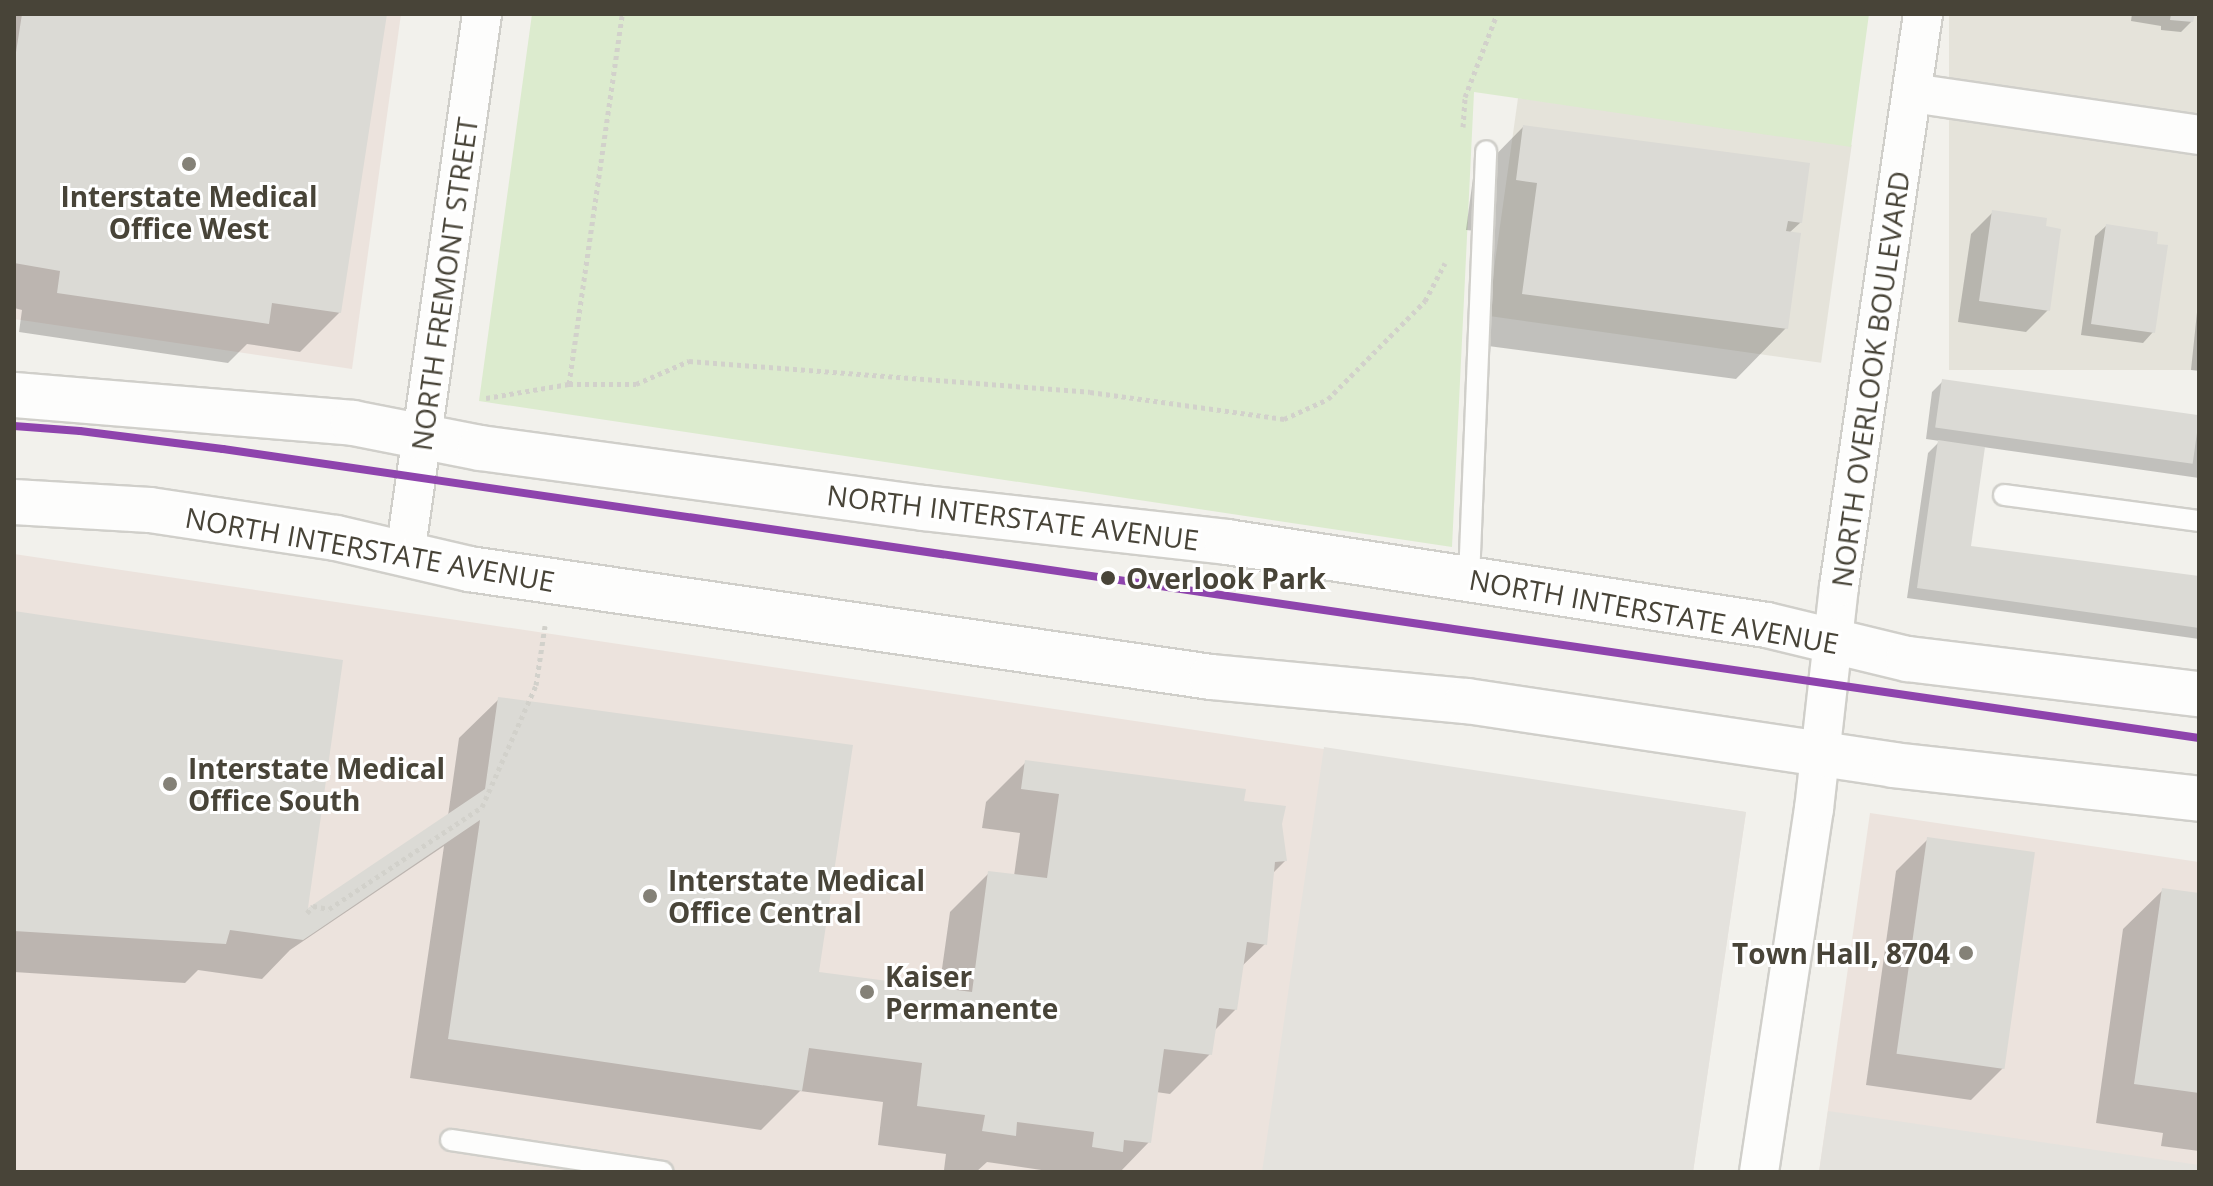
<!DOCTYPE html>
<html>
<head>
<meta charset="utf-8">
<style>
	body { margin:0 }
	#map { position:relative; width:2213px; height:1186px; overflow:hidden; background:#f2f1ec; font-family:"Open Sans",sans-serif }
	div>[style] { position:absolute }
	[style*='--x'] { left:calc(var(--x)*1px); top:calc(var(--y)*1px); width:calc(var(--w)*1px); rotate:calc(var(--a)*1deg) }
	.residential>* { inset:0; background:#e5e3da; transform-origin:0 0 }
	.medical>* { inset:0; background:#ece3dd }
	.green>* { inset:0; background:#dcebce }
	.parking>* { inset:0; background:#e4e2dd }
	.shadow>* { inset:0; background:#0003 }
	.building>* { inset:0; background:#dbdad5; transform-origin:0 0 }
	.path>* { height:5px; margin-top:-2.5px; transform-origin:0; background:repeating-linear-gradient(90deg,#d2d1cb 0 4px,transparent 0 8px) }
	.roads { filter:drop-shadow(2px 0 #d0cfca) drop-shadow(-2px 0 #d0cfca) drop-shadow(0 2px #d0cfca) drop-shadow(0 -2px #d0cfca) }
	.service>* { height:20px; margin:-10px; padding:0 10px; transform-origin:10px; border-radius:10px; background:#fdfdfc }
	.minor>* { height:38px; margin:-19px; padding:0 19px; transform-origin:19px; border-radius:19px; background:#fdfdfc }
	.tertiary>* { height:44px; margin:-22px; padding:0 22px; transform-origin:22px; border-radius:22px; background:#fdfdfc }
	.rail-1>* { height:8px; margin:-4px; padding:0 4px; transform-origin:4px; border-radius:4px; background:#8e44ad }
	.dots>* { width:22px; height:22px; translate:-50% -50%; box-sizing:border-box; border:4px solid #fff; border-radius:50% }
	span { translate:-50% -50%; white-space:nowrap; text-align:center; line-height:1.15; -webkit-text-stroke:6px #fff; paint-order:stroke }
	.poi-label { font-size:28px; color:#484438; font-weight:700 }
	.left { translate:0 -50%; text-align:left }
	.right { translate:-100% -50%; text-align:right }
	.street-label { font-size:28px; color:#484438 }
	.stop-label { font-size:28px; color:#484438; font-weight:700 }
	.frame { position:absolute; inset:0; border:16px solid #484438; pointer-events:none }
</style>
</head>
<body>
<div id="map">
	<div class="residential">
		<i style="left:1949px;top:14px;width:250px;height:356px"></i>
		<i style="left:1518px;top:98px;width:337px;height:220px;rotate:8deg"></i>
	</div>
	<div class="medical">
		<i style="clip-path:polygon(14px 14px,401px 14px,352px 369px,14px 319px)"></i>
		<i style="clip-path:polygon(14px 554px,1746px 812px,1693px 1172px,14px 1172px)"></i>
		<i style="clip-path:polygon(1870px 813px,2199px 862px,2199px 1172px,1819px 1172px)"></i>
	</div>
	<div class="green">
		<i style="clip-path:polygon(532px 14px,1869px 14px,1851px 147px,1474px 92px,1452px 547px,479px 401px)"></i>
	</div>
	<div class="parking">
		<i style="clip-path:polygon(1324px 747px,1746px 812px,1693px 1172px,1262px 1172px)"></i>
		<i style="clip-path:polygon(1828px 1111px,2199px 1165px,2199px 1172px,1819px 1172px)"></i>
	</div>
	<div class="shadow">
		<i style="clip-path:polygon(14px 14px,385px 14px,340px 312px,300px 352px,247px 344px,228px 363px,19px 332px,22px 310px,14px 308px)"></i>
		<i style="clip-path:polygon(2132px 14px,2193px 14px,2192px 21px,2181px 32px,2161px 30px,2161px 26px,2131px 21px)"></i>
		<i style="clip-path:polygon(1523px 127px,1801px 222px,1789px 233px,1786px 328px,1736px 379px,1473px 344px,1488px 232px,1466px 230px,1473px 178px)"></i>
		<i style="clip-path:polygon(1993px 212px,2048px 310px,2026px 332px,1958px 322px,1971px 234px)"></i>
		<i style="clip-path:polygon(2106px 226px,2154px 245px,2153px 332px,2143px 343px,2081px 335px,2095px 236px)"></i>
		<i style="clip-path:polygon(2199px 293px,2199px 371px,2191px 370px)"></i>
		<i style="clip-path:polygon(1943px 381px,2199px 418px,2199px 478px,1983px 447px,1969px 548px,2199px 578px,2199px 639px,1907px 598px,1928px 453px,1940px 441px,1926px 439px,1932px 392px)"></i>
		<i style="clip-path:polygon(14px 613px,305px 912px,448px 816px,459px 738px,499px 699px,817px 973px,939px 990px,950px 912px,989px 873px,1014px 876px,1020px 833px,982px 828px,986px 802px,1026px 762px,1242px 803px,1280px 824px,1285px 861px,1272px 874px,1265px 944px,1241px 967px,1236px 1009px,1213px 1032px,1210px 1054px,1170px 1094px,1156px 1092px,1149px 1142px,1120px 1172px,1055px 1172px,987px 1162px,976px 1172px,944px 1170px,946px 1154px,878px 1145px,883px 1102px,800px 1091px,761px 1130px,410px 1078px,444px 846px,290px 950px,262px 979px,198px 970px,185px 983px,14px 972px)"></i>
		<i style="clip-path:polygon(1928px 839px,2003px 1068px,1971px 1100px,1866px 1085px,1896px 871px)"></i>
		<i style="clip-path:polygon(2163px 890px,2199px 895px,2199px 1151px,2161px 1146px,2163px 1133px,2096px 1123px,2123px 929px)"></i>
	</div>
	<div class="building">
		<i style="clip-path:polygon(22px 14px,387px 14px,341px 313px,272px 303px,269px 324px,57px 293px,60px 271px,14px 263px,14px 65px)"></i>
		<i style="clip-path:polygon(2171px 14px,2195px 14px,2193px 22px,2170px 20px)"></i>
		<i style="clip-path:polygon(1523px 125px,1810px 163px,1802px 223px,1788px 221px,1786px 231px,1801px 233px,1788px 329px,1522px 294px,1537px 183px,1516px 180px)"></i>
		<i style="clip-path:polygon(1992px 210px,2047px 218px,2046px 226px,2061px 229px,2050px 311px,1979px 301px)"></i>
		<i style="clip-path:polygon(2106px 224px,2158px 232px,2157px 244px,2168px 245px,2155px 333px,2091px 324px)"></i>
		<i style="left:1942px;top:379px;width:260px;height:49px;rotate:8deg"></i>
		<i style="clip-path:polygon(1938px 440px,1985px 447px,1971px 546px,2199px 576px,2199px 628px,1917px 588px)"></i>
		<i style="clip-path:polygon(14px 611px,343px 660px,308px 908px,485px 789px,498px 697px,853px 745px,819px 972px,972px 992px,988px 871px,1047px 878px,1059px 794px,1021px 789px,1025px 760px,1246px 789px,1244px 801px,1286px 806px,1282px 824px,1287px 861px,1275px 862px,1267px 945px,1247px 942px,1237px 1010px,1219px 1008px,1212px 1055px,1164px 1049px,1151px 1143px,1124px 1140px,1123px 1152px,1092px 1147px,1094px 1132px,1017px 1122px,1016px 1136px,982px 1131px,985px 1115px,917px 1106px,922px 1063px,809px 1048px,802px 1091px,448px 1039px,480px 820px,303px 940px,230px 930px,226px 944px,14px 931px)"></i>
		<i style="left:1927px;top:837px;width:109px;height:219px;rotate:8deg"></i>
		<i style="clip-path:polygon(2162px 888px,2199px 893px,2199px 1093px,2134px 1084px)"></i>
	</div>
	<div class="path">
		<i style="--x:1463;--y:127;--w:30;--a:-86"></i>
		<i style="--x:1465;--y:97;--w:89;--a:-68.9"></i>
		<i style="--x:569;--y:384;--w:374;--a:-81.8"></i>
		<i style="--x:486;--y:398;--w:84;--a:-9.6"></i>
		<i style="--x:569;--y:384;--w:67;--a:0"></i>
		<i style="--x:636;--y:384;--w:58;--a:-23.5"></i>
		<i style="--x:689;--y:361;--w:402;--a:4.4"></i>
		<i style="--x:1090;--y:392;--w:196;--a:7.9"></i>
		<i style="--x:1284;--y:419;--w:48;--a:-24.4"></i>
		<i style="--x:1328;--y:399;--w:138;--a:-45.3"></i>
		<i style="--x:1425;--y:301;--w:43;--a:-62.2"></i>
		<i style="--x:307;--y:913;--w:9;--a:-49"></i>
		<i style="--x:313;--y:906;--w:16;--a:11"></i>
		<i style="--x:329;--y:909;--w:184;--a:-33.7"></i>
		<i style="--x:482;--y:807;--w:133;--a:-66.1"></i>
		<i style="--x:536;--y:685;--w:60;--a:-81.3"></i>
	</div>
	<div class="roads">
		<div class="service">
			<i style="--x:2004;--y:495;--w:197;--a:7.6"></i>
			<i style="--x:1469;--y:579;--w:428;--a:-87.7"></i>
			<i style="--x:451;--y:1140;--w:214;--a:8.6"></i>
		</div>
		<div class="minor">
			<i style="--x:1912;--y:93;--w:290;--a:8.3"></i>
			<i style="--x:405;--y:554;--w:545;--a:-81.88"></i>
			<i style="--x:1759;--y:1172;--w:367;--a:-81.4"></i>
			<i style="--x:1814;--y:809;--w:223;--a:-83.6"></i>
			<i style="--x:1839;--y:587;--w:579;--a:-81.66"></i>
		</div>
		<div class="tertiary">
			<i style="--x:14;--y:395;--w:340;--a:4.7"></i>
			<i style="--x:353;--y:423;--w:129;--a:11.1"></i>
			<i style="--x:480;--y:448;--w:448;--a:7.7"></i>
			<i style="--x:924;--y:508;--w:305;--a:6.4"></i>
			<i style="--x:1227;--y:542;--w:546;--a:8.74"></i>
			<i style="--x:1767;--y:625;--w:145;--a:13.6"></i>
			<i style="--x:1908;--y:659;--w:293;--a:6.9"></i>
			<i style="--x:14;--y:502;--w:136;--a:3.4"></i>
			<i style="--x:150;--y:510;--w:188;--a:8.6"></i>
			<i style="--x:336;--y:538;--w:137;--a:13.1"></i>
			<i style="--x:469;--y:569;--w:750;--a:8.28"></i>
			<i style="--x:1211;--y:677;--w:257;--a:5.4"></i>
			<i style="--x:1467;--y:701;--w:431;--a:8.5"></i>
			<i style="--x:1893;--y:765;--w:308;--a:6.3"></i>
		</div>
	</div>
	<div class="rail-1">
		<i style="--x:14;--y:426;--w:66;--a:4.3"></i>
		<i style="--x:80;--y:431;--w:144;--a:7.2"></i>
		<i style="--x:223;--y:449;--w:1997;--a:8.32"></i>
	</div>
	<div class="dots">
		<i style="left:189px;top:164px;background:#848177"></i>
		<i style="left:1108px;top:578px;background:#484438"></i>
		<i style="left:170px;top:784px;background:#848177"></i>
		<i style="left:650px;top:896px;background:#848177"></i>
		<i style="left:1966px;top:953px;background:#848177"></i>
		<i style="left:867px;top:992px;background:#848177"></i>
	</div>
	<div class="poi-label">
		<span style="left:189px;top:212px">Interstate Medical<br>Office West</span>
		<span class="left" style="left:188px;top:784px">Interstate Medical<br>Office South</span>
		<span class="left" style="left:668px;top:896px">Interstate Medical<br>Office Central</span>
		<span class="right" style="left:1950px;top:953px">Town Hall, 8704</span>
		<span class="left" style="left:885px;top:992px">Kaiser<br>Permanente</span>
	</div>
	<div class="street-label">
		<span style="left:444px;top:284px;rotate:-82deg">NORTH FREMONT STREET</span>
		<span style="left:1870px;top:379px;rotate:-82deg">NORTH OVERLOOK BOULEVARD</span>
		<span style="left:1013px;top:517px;rotate:7deg">NORTH INTERSTATE AVENUE</span>
		<span style="left:370px;top:549px;rotate:10deg">NORTH INTERSTATE AVENUE</span>
		<span style="left:1654px;top:611px;rotate:10deg">NORTH INTERSTATE AVENUE</span>
	</div>
	<div class="stop-label">
		<span class="left" style="left:1126px;top:578px">Overlook Park</span>
	</div>
	<div class="frame"></div>
</div>
</body>
</html>
